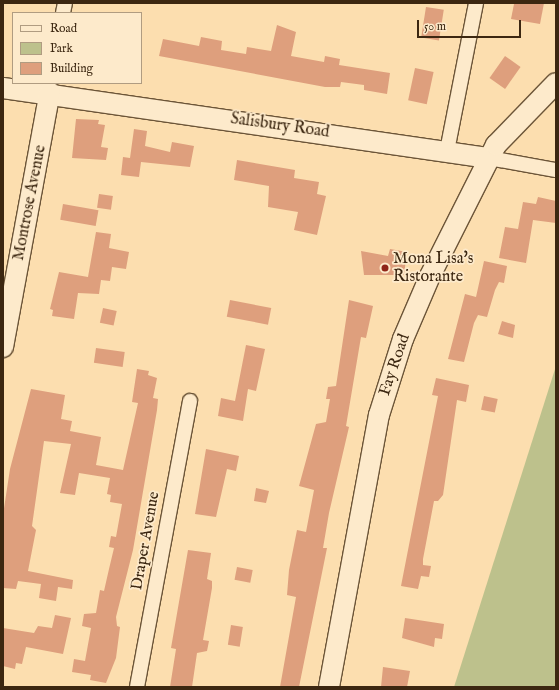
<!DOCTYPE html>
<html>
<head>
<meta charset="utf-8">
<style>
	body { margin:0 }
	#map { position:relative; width:559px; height:690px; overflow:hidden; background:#fcdeaf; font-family:"IM FELL English",serif }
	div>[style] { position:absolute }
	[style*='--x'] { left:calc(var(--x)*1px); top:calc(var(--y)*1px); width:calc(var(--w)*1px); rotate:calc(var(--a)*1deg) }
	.green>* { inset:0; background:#bdc18c }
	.building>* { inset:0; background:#de9f7d; transform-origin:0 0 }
	.roads { filter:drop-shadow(1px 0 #6c5538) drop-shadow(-1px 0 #6c5538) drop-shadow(0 1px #6c5538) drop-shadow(0 -1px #6c5538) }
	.street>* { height:14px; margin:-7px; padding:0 7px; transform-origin:7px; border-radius:7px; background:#fdeacb }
	.secondary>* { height:20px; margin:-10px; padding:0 10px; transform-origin:10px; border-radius:10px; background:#fdeacb }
	.dots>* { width:11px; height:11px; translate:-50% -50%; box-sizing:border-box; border:2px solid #fdeacb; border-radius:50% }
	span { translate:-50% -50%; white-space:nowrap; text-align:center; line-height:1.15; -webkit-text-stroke:3.5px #fdeacb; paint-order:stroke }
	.street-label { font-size:16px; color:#3c2711 }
	.poi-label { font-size:16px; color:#3c2711 }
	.left { translate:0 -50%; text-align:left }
	.frame { position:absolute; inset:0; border:4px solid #3c2711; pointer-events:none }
	.legend { position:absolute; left:12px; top:12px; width:130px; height:72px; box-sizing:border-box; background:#fdeacb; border:1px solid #b09c81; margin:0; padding:5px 7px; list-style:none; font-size:12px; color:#3c2711 }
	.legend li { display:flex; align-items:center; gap:8px; height:20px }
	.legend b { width:20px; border:1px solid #b09c81 }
	.scale { position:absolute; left:417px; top:20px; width:104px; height:18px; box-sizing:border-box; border:2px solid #3c2711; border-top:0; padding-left:5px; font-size:12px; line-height:14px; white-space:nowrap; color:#3c2711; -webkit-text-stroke:3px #fdeacb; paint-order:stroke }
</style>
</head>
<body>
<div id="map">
	<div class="green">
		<i style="clip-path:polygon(556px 366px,556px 687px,454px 687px)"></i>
	</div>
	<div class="building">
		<i style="clip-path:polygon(522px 3px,544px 3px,540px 24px,511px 19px,514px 4px)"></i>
		<i style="left:426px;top:7px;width:18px;height:31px;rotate:9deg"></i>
		<i style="clip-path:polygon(277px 25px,296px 32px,291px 56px,324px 62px,325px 56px,340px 59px,339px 65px,390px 73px,387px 94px,364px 90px,364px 85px,341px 82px,340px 87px,325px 87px,159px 56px,163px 39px,199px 46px,201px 37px,222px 41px,221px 50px,246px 54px,247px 47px,271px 51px)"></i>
		<i style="left:505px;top:56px;width:19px;height:27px;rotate:35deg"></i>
		<i style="left:415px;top:68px;width:19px;height:33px;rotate:12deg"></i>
		<i style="clip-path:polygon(76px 119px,99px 120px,98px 124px,105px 125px,101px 147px,108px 148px,106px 160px,72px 158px)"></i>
		<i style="clip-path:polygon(134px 129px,147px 131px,145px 146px,170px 152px,172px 142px,194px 146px,190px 167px,141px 162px,139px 177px,121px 175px,123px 157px,130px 158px)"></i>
		<i style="clip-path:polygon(237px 160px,295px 170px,294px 178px,319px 182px,317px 194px,326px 196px,317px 235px,294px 230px,298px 212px,268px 207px,269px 186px,234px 180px)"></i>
		<i style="left:99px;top:194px;width:14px;height:14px;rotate:8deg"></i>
		<i style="clip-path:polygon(538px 197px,556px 201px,556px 223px,533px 220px,526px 263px,499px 258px,505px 227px,518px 229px,523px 202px,536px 204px)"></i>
		<i style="left:63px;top:204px;width:36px;height:16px;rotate:10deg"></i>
		<i style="clip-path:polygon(96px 232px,111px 234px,109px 248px,129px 252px,126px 269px,112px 267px,110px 281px,101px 280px,99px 294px,78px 293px,74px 319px,52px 316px,53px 310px,50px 309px,59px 272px,88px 277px)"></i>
		<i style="clip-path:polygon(390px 249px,407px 252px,404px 275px,364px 275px,361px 251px,388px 256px)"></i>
		<i style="clip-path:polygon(484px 261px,507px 266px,504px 283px,499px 282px,495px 290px,487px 317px,478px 315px,474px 323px,464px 362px,448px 359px,465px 294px,476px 297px)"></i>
		<i style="left:230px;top:300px;width:42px;height:17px;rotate:11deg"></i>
		<i style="clip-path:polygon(349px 300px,373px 306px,366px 338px,361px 337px,346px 426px,349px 427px,329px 513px,323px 548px,327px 548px,299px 687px,280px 687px,296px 597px,287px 595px,289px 570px,297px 530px,306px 532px,314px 490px,299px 486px,316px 424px,326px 422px,330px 399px,326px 399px,328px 387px,336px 386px)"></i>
		<i style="left:103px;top:308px;width:14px;height:15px;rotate:12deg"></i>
		<i style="clip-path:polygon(502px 321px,515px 325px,513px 338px,498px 334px)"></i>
		<i style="clip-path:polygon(246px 345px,265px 349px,256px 391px,248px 389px,243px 421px,218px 416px,221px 398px,235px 401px)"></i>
		<i style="left:96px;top:348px;width:29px;height:15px;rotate:8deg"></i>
		<i style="clip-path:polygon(137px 369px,149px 371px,148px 375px,157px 378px,153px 398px,158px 399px,157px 410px,133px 550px,116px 617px,117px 626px,120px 627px,116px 658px,106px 683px,90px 680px,91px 675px,72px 672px,74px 659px,85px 661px,91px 628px,82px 626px,84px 614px,96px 613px,100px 590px,104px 591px,109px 569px,114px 548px,109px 547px,111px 536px,116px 537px,122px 504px,110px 502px,111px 495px,107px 494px,110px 478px,79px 473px,75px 495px,60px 493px,71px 444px,44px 441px,32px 526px,36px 530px,28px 571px,73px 580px,72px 589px,58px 587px,56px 601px,39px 598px,41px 584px,18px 581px,16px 589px,3px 588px,3px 515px,10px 469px,31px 389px,65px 395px,61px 419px,72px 421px,70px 431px,101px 437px,96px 465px,123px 470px,138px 403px,132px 402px)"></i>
		<i style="clip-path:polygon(436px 378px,469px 385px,466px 402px,457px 400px,443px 495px,438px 501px,434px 501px,423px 559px,423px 565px,431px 566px,429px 577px,421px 576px,418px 589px,401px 586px,438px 396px,432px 395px)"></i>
		<i style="left:484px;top:396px;width:14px;height:14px;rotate:12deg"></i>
		<i style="clip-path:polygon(206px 449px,239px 456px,236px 471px,227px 469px,216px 517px,195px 514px)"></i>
		<i style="clip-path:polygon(256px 488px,269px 491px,266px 503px,254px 501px)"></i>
		<i style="clip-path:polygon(188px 550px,211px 553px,207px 579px,212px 581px,212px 588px,203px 640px,209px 641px,207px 651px,197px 653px,192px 687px,170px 687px,176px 649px,171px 648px)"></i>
		<i style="left:237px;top:567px;width:16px;height:13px;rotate:11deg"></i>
		<i style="clip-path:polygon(55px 615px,71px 618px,63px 654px,26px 647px,22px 664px,16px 663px,15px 669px,3px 666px,3px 628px,34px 633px,38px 626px,52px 628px)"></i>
		<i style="clip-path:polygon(405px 618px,444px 624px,442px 639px,435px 638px,434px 647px,402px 638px)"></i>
		<i style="left:231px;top:625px;width:12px;height:20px;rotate:9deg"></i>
		<i style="clip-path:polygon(383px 667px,410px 671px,407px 687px,381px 687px)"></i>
	</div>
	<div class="roads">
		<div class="street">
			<i style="--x:63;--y:13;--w:10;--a:-79"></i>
			<i style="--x:447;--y:151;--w:151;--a:-78.9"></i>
			<i style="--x:489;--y:158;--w:68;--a:10.2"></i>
			<i style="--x:137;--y:687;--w:291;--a:-79.5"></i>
		</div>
		<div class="secondary">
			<i style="--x:3;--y:88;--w:491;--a:8.2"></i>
			<i style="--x:3;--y:347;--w:259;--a:-79.6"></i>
			<i style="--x:329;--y:687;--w:277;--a:-79.6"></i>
			<i style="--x:379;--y:415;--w:80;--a:-72.5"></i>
			<i style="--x:403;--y:339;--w:69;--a:-66.8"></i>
			<i style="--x:430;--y:276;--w:147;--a:-63.3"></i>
			<i style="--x:496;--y:145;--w:86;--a:-45.9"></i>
		</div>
	</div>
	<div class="dots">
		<i style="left:385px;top:268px;background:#8f2418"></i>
	</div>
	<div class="street-label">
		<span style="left:280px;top:126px;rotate:8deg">Salisbury Road</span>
		<span style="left:30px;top:203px;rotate:-79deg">Montrose Avenue</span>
		<span style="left:395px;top:365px;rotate:-71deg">Fay Road</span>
		<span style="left:146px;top:541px;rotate:-80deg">Draper Avenue</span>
	</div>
	<div class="poi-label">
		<span class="left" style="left:393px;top:268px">Mona Lisa's<br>Ristorante</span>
	</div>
	<div class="frame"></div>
	<ul class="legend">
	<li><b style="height:5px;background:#fdeacb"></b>Road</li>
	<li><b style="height:11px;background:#bdc18c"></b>Park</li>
	<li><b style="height:11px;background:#de9f7d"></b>Building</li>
	</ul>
	<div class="scale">50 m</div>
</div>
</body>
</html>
